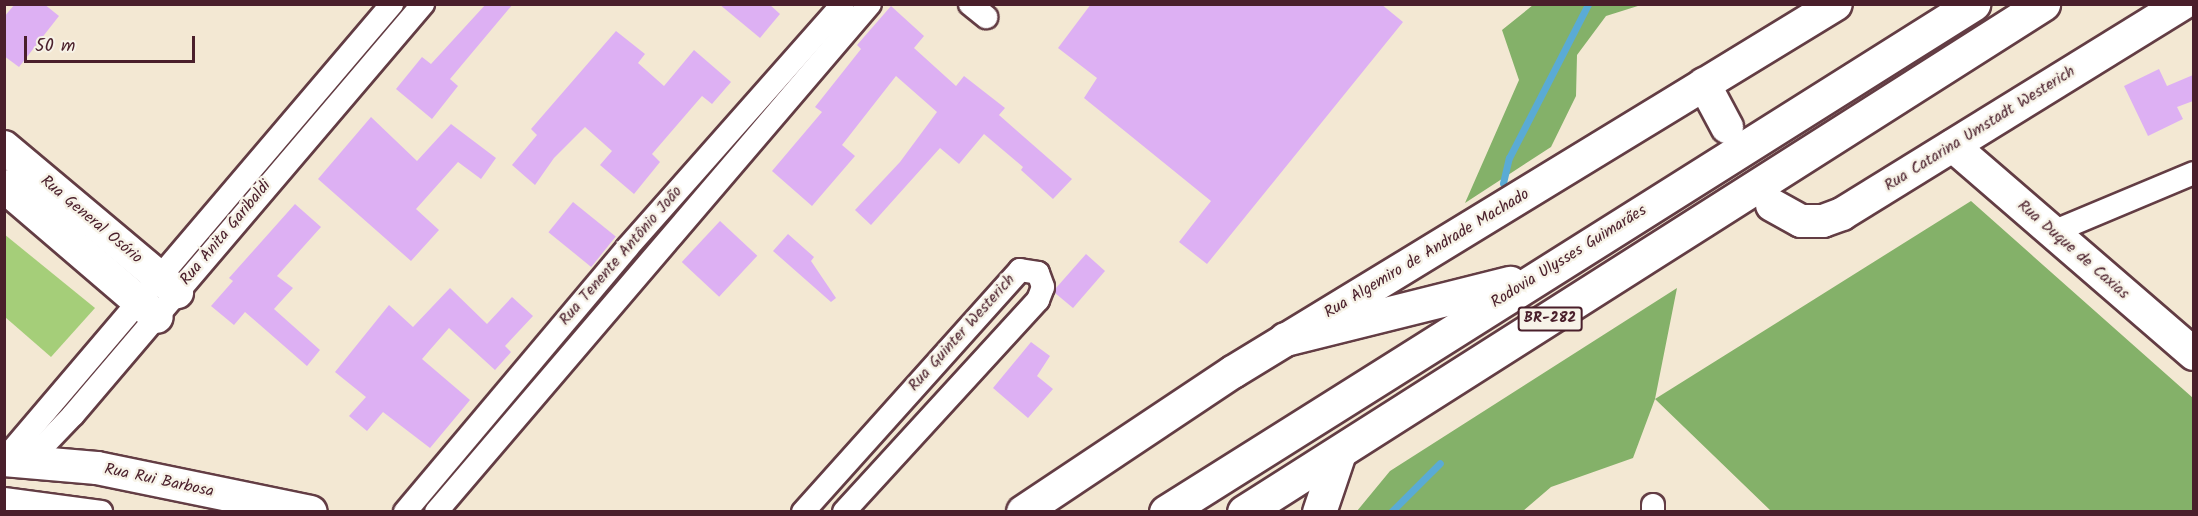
<!DOCTYPE html>
<html>
<head>
<meta charset="utf-8">
<style>
	body { margin:0 }
	#map { position:relative; width:2198px; height:516px; overflow:hidden; background:#f3e8d3; font-family:Kalam,sans-serif }
	div>[style] { position:absolute }
	[style*='--x'] { left:calc(var(--x)*1px); top:calc(var(--y)*1px); width:calc(var(--w)*1px); rotate:calc(var(--a)*1deg) }
	.green>* { inset:0; background:#a5ce79 }
	.forest>* { inset:0; background:#84b169 }
	.stream>* { height:7px; margin:-3.5px; padding:0 3.5px; transform-origin:3.5px; border-radius:3.5px; background:#5aabd5 }
	.building>* { inset:0; background:#ddb0f3; transform-origin:0 0 }
	.roads { filter:drop-shadow(2px 0 #633d44) drop-shadow(-2px 0 #633d44) drop-shadow(0 2px #633d44) drop-shadow(0 -2px #633d44) }
	.street>* { height:22px; margin:-11px; padding:0 11px; transform-origin:11px; border-radius:11px; background:#fff }
	.secondary>* { height:32px; margin:-16px; padding:0 16px; transform-origin:16px; border-radius:16px; background:#fff }
	.highway>* { height:33px; margin:-16.5px; padding:0 16.5px; transform-origin:16.5px; border-radius:16.5px; background:#fff }
	span { translate:-50% -50%; white-space:nowrap; text-align:center; line-height:1.15; -webkit-text-stroke:5px #f7f3e8; paint-order:stroke }
	.shield-label span { padding:2px 4px; background:#f7f3e8; border:2px solid; border-radius:4px; -webkit-text-stroke-width:0 }
	.shield-label { font-size:15px; color:#4a1f2b; font-weight:700 }
	.street-label { font-size:16px; color:#4a1f2b }
	.frame { position:absolute; inset:0; border:6px solid #4a1f2b; pointer-events:none }
	.scale { position:absolute; left:24px; top:36px; width:171px; height:27px; box-sizing:border-box; border:3px solid #4a1f2b; border-top:0; padding-left:8px; font-size:18px; line-height:21px; white-space:nowrap; color:#4a1f2b; -webkit-text-stroke:4px #f7f3e8; paint-order:stroke }
</style>
</head>
<body>
<div id="map">
	<div class="green">
		<i style="clip-path:polygon(4px 234px,95px 308px,51px 357px,5px 317px)"></i>
	</div>
	<div class="forest">
		<i style="clip-path:polygon(1533px 5px,1641px 5px,1606px 16px,1577px 55px,1576px 96px,1551px 147px,1465px 203px,1519px 80px,1502px 30px)"></i>
		<i style="clip-path:polygon(1971px 201px,2193px 398px,2193px 511px,1771px 511px,1655px 399px,1633px 458px,1551px 487px,1523px 511px,1357px 511px,1390px 471px,1677px 288px,1655px 399px)"></i>
	</div>
	<div class="stream">
		<i style="--x:1503;--y:183;--w:26;--a:-77"></i>
		<i style="--x:1509;--y:158;--w:173;--a:-62.8"></i>
		<i style="--x:1391;--y:512;--w:69;--a:-45"></i>
	</div>
	<div class="building">
		<i style="clip-path:polygon(15px 4px,44px 4px,59px 16px,19px 67px,4px 56px,4px 17px)"></i>
		<i style="clip-path:polygon(486px 4px,513px 4px,450px 79px,458px 86px,432px 119px,396px 89px,422px 57px,431px 64px)"></i>
		<i style="clip-path:polygon(719px 4px,769px 4px,780px 14px,760px 38px)"></i>
		<i style="clip-path:polygon(1091px 4px,1381px 4px,1403px 22px,1207px 264px,1179px 242px,1211px 201px,1084px 98px,1097px 78px,1058px 48px)"></i>
		<i style="clip-path:polygon(891px 6px,924px 36px,914px 48px,956px 86px,964px 76px,1005px 108px,999px 115px,1072px 179px,1053px 199px,1021px 170px,1023px 167px,984px 134px,959px 164px,940px 148px,871px 225px,855px 210px,900px 162px,937px 112px,896px 76px,842px 145px,855px 156px,812px 206px,772px 171px,822px 112px,815px 107px,861px 49px,857px 45px)"></i>
		<i style="clip-path:polygon(616px 31px,645px 54px,638px 63px,664px 86px,694px 50px,731px 82px,712px 104px,702px 96px,652px 154px,660px 162px,634px 194px,600px 165px,612px 151px,585px 127px,554px 158px,535px 185px,512px 165px,537px 135px,531px 129px)"></i>
		<i style="clip-path:polygon(2159px 69px,2167px 86px,2193px 75px,2193px 101px,2177px 107px,2183px 119px,2148px 136px,2124px 86px)"></i>
		<i style="clip-path:polygon(371px 117px,417px 161px,451px 124px,496px 158px,481px 179px,458px 162px,416px 209px,439px 230px,411px 261px,318px 179px)"></i>
		<i style="left:573px;top:202px;width:55px;height:39px;rotate:39deg"></i>
		<i style="clip-path:polygon(295px 204px,321px 227px,277px 276px,293px 288px,274px 309px,320px 350px,307px 366px,245px 312px,234px 325px,211px 306px,233px 281px,229px 278px)"></i>
		<i style="left:720px;top:221px;width:51px;height:56px;rotate:43deg"></i>
		<i style="clip-path:polygon(788px 234px,814px 257px,811px 261px,836px 298px,831px 302px,773px 251px)"></i>
		<i style="clip-path:polygon(1086px 254px,1105px 271px,1073px 308px,1055px 293px,1056px 288px)"></i>
		<i style="clip-path:polygon(450px 288px,487px 324px,512px 297px,533px 316px,505px 346px,511px 352px,495px 370px,449px 328px,422px 359px,470px 400px,430px 448px,383px 412px,367px 431px,349px 416px,366px 397px,335px 372px,389px 305px,413px 327px)"></i>
		<i style="clip-path:polygon(1031px 342px,1050px 356px,1037px 376px,1053px 389px,1028px 418px,993px 388px)"></i>
	</div>
	<div class="roads">
		<div class="street">
			<i style="--x:970;--y:4;--w:21;--a:39"></i>
			<i style="--x:2053;--y:232;--w:153;--a:-22.7"></i>
			<i style="--x:4;--y:460;--w:599;--a:-49.61"></i>
			<i style="--x:29;--y:461;--w:64;--a:-46.3"></i>
			<i style="--x:73;--y:415;--w:540;--a:-49.58"></i>
			<i style="--x:4;--y:499;--w:98;--a:7.6"></i>
			<i style="--x:405;--y:512;--w:345;--a:-49.9"></i>
			<i style="--x:627;--y:248;--w:326;--a:-48.5"></i>
			<i style="--x:436;--y:512;--w:668;--a:-49.49"></i>
			<i style="--x:803;--y:512;--w:325;--a:-48.1"></i>
			<i style="--x:1020;--y:270;--w:18;--a:9"></i>
			<i style="--x:1038;--y:273;--w:15;--a:70"></i>
			<i style="--x:1043;--y:287;--w:14;--a:111"></i>
			<i style="--x:1038;--y:300;--w:287;--a:132.5"></i>
			<i style="--x:1653;--y:512;--w:7;--a:-90"></i>
		</div>
		<div class="secondary">
			<i style="--x:1704;--y:84;--w:49;--a:61.9"></i>
			<i style="--x:1953;--y:146;--w:318;--a:40.8"></i>
			<i style="--x:4;--y:147;--w:226;--a:40"></i>
			<i style="--x:4;--y:186;--w:201;--a:40.6"></i>
			<i style="--x:1772;--y:205;--w:33;--a:29"></i>
			<i style="--x:1801;--y:221;--w:22;--a:0"></i>
			<i style="--x:1823;--y:221;--w:20;--a:-20"></i>
			<i style="--x:1842;--y:214;--w:400;--a:-31.7"></i>
			<i style="--x:4;--y:460;--w:93;--a:4.9"></i>
			<i style="--x:97;--y:468;--w:218;--a:11.6"></i>
			<i style="--x:1023;--y:512;--w:252;--a:-33.7"></i>
			<i style="--x:1233;--y:372;--w:706;--a:-31.39"></i>
		</div>
		<div class="highway">
			<i style="--x:1285;--y:339;--w:232;--a:-14"></i>
			<i style="--x:1166;--y:512;--w:954;--a:-32.19"></i>
			<i style="--x:1244;--y:512;--w:947;--a:-32.45"></i>
			<i style="--x:1319;--y:512;--w:62;--a:-71.3"></i>
		</div>
	</div>
	<div class="shield-label">
		<span style="left:1550px;top:319px">BR-282</span>
	</div>
	<div class="street-label">
		<span style="left:1980px;top:129px;rotate:-32deg">Rua Catarina Umstadt Westerich</span>
		<span style="left:91px;top:220px;rotate:40deg">Rua General Osório</span>
		<span style="left:226px;top:233px;rotate:-50deg">Rua Anita Garibaldi</span>
		<span style="left:2073px;top:250px;rotate:41deg">Rua Duque de Caxias</span>
		<span style="left:1427px;top:254px;rotate:-31deg">Rua Algemiro de Andrade Machado</span>
		<span style="left:621px;top:256px;rotate:-49deg">Rua Tenente Antônio João</span>
		<span style="left:1569px;top:257px;rotate:-32deg">Rodovia Ulysses Guimarães</span>
		<span style="left:962px;top:333px;rotate:-48deg">Rua Guinter Westerich</span>
		<span style="left:159px;top:481px;rotate:12deg">Rua Rui Barbosa</span>
	</div>
	<div class="frame"></div>
	<div class="scale">50 m</div>
</div>
</body>
</html>
